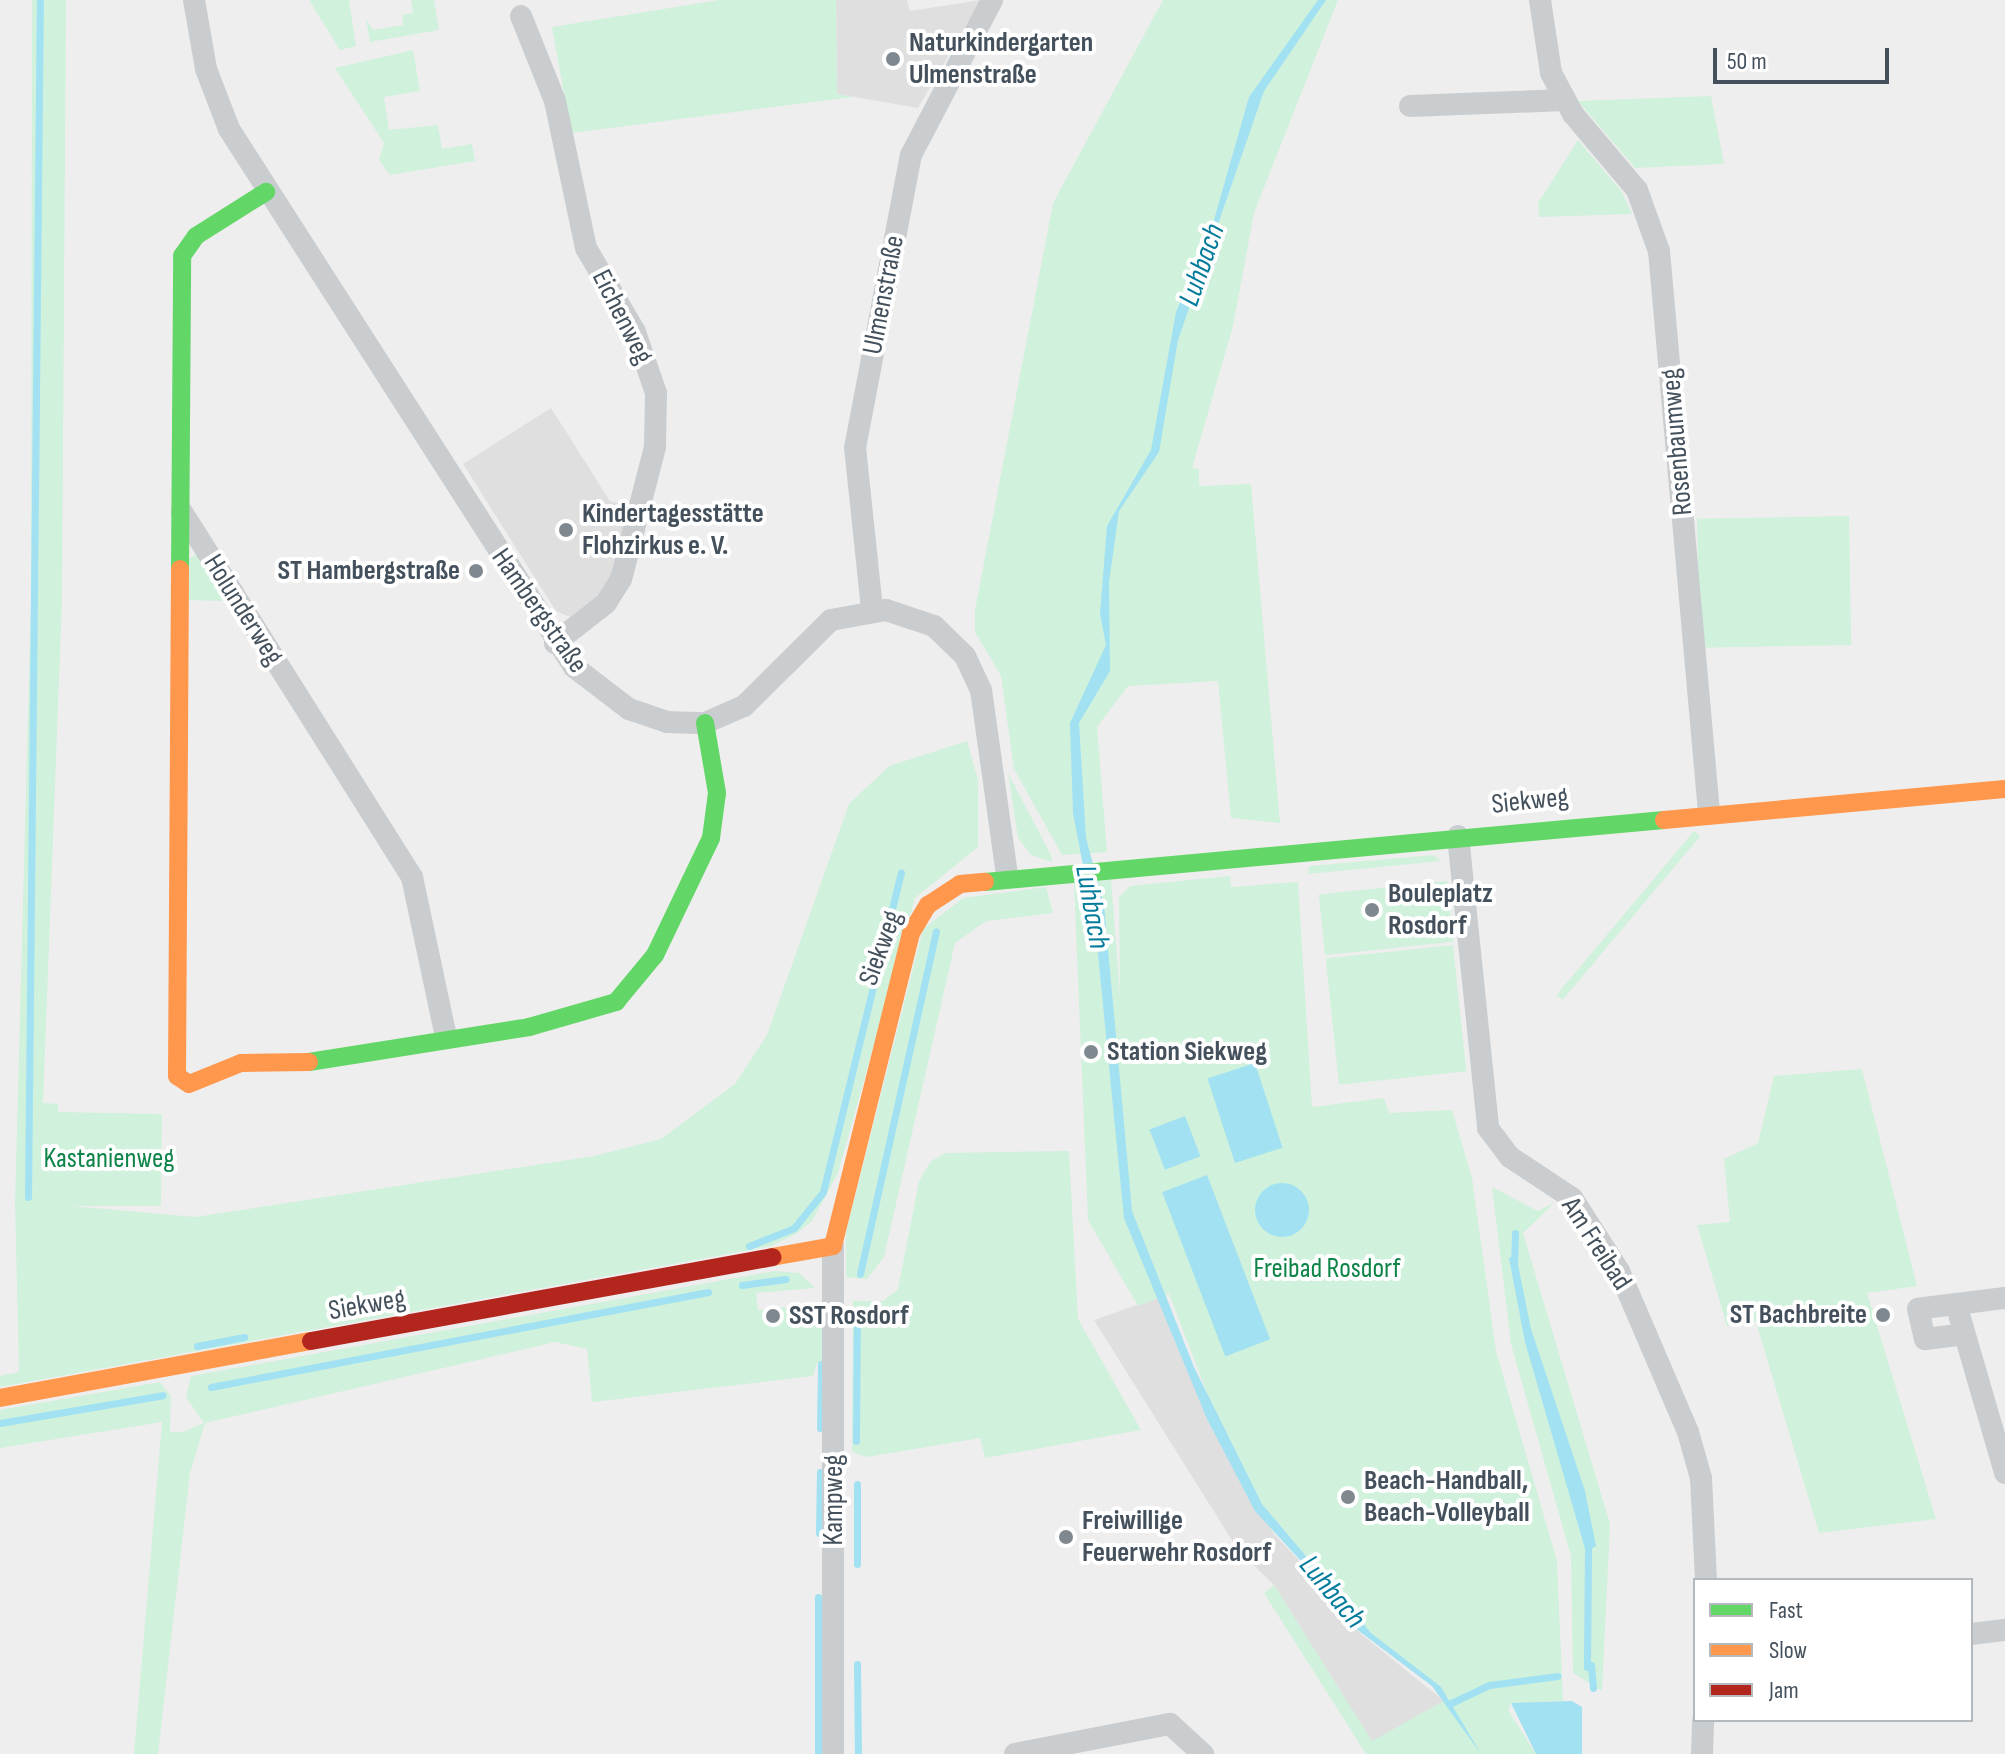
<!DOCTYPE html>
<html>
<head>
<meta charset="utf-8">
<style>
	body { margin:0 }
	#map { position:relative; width:2005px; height:1754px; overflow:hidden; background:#efeeee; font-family:"Sofia Sans Condensed",sans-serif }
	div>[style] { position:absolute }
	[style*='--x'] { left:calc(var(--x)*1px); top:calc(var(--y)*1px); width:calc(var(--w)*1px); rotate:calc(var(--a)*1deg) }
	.education>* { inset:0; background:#e0dfe0 }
	.green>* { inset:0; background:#d0f1dc; transform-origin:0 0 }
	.water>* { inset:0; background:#a1e1f2; transform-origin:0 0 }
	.round { border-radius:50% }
	.stream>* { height:7px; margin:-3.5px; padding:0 3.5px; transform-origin:3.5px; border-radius:3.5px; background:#a1e1f2 }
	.street>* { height:22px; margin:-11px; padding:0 11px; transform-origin:11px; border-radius:11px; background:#cacdcf }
	.fast>* { height:18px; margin:-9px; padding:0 9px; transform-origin:9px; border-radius:9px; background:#63d668 }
	.slow>* { height:18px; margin:-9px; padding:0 9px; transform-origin:9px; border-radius:9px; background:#ff974d }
	.jam>* { height:18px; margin:-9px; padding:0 9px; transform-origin:9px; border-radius:9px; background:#b3261e }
	.dots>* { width:22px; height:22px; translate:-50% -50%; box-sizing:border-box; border:4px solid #fff; border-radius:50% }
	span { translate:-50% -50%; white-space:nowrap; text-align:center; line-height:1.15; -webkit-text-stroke:8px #fff; paint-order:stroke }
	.poi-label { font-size:28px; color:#44515c; font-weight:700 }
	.left { translate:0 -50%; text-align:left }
	.right { translate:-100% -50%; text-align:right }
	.street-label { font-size:28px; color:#44515c }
	.park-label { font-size:28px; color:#0e8449 }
	.water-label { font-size:30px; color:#037b9b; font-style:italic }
	.legend { position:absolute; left:1693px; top:1578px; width:280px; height:144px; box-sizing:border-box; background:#fff; border:2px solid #b4b9be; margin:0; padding:10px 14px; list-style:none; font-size:24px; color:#44515c }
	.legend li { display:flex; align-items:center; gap:16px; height:40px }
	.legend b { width:40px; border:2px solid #b4b9be }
	.scale { position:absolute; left:1713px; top:48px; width:176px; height:36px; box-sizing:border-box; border:4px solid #44515c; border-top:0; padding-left:10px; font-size:24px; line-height:28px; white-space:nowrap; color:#44515c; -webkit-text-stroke:6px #fff; paint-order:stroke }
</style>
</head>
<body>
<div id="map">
	<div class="education">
		<i style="clip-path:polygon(836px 0,907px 0,910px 11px,981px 0,918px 108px,837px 94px)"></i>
		<i style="clip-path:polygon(551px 408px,610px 501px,631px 506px,616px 568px,602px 592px,570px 617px,556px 611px,463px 464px)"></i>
		<i style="clip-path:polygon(1160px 1297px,1207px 1419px,1274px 1534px,1333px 1596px,1339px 1616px,1444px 1701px,1372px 1742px,1274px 1585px,1238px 1550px,1094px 1320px)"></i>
	</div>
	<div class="green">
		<i style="clip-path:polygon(32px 0,66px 0,62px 601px,43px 1103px,58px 1104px,58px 1112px,162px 1114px,161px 1206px,72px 1206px,195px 1217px,594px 1156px,661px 1139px,735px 1084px,767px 1035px,849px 804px,889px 766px,967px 741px,978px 780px,978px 847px,915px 898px,838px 1173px,812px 1221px,796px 1234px,771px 1246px,0 1387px,0 1376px,19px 1372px,15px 1203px,31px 603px)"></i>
		<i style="clip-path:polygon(309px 0,349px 0,356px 46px,340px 50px)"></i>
		<i style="clip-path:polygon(411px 0,434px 0,439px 30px,370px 42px,366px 19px,373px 30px,403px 25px,402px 15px,413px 13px)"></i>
		<i style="clip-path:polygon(719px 0,836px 0,837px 94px,853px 97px,571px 133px,552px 27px)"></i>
		<i style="clip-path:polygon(1163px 0,1338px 0,1254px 213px,1233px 326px,1192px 468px,1199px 469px,1199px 486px,1251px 484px,1280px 823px,1231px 818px,1218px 681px,1128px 686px,1097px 727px,1107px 852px,1062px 855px,1014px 769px,1001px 676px,975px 632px,975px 610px,1053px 203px)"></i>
		<i style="clip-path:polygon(413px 50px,420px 91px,384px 97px,389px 130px,438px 125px,442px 149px,472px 144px,475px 161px,390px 175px,379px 160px,384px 143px,335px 68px)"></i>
		<i style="clip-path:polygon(1711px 96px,1724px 164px,1635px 168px,1578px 101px)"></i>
		<i style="clip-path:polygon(1578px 140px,1622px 192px,1632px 214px,1539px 217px,1538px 203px)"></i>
		<i style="left:1849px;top:516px;width:129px;height:152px;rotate:89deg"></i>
		<i style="clip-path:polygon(197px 554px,227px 601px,183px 600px,184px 562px)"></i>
		<i style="clip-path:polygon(1008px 773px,1051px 855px,1052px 862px,1031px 855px,1018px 838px)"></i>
		<i style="left:1694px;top:831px;width:8px;height:214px;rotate:40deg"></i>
		<i style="clip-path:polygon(1433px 855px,1441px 861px,1308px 874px,1309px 866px)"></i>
		<i style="clip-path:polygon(1230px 876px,1231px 887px,1298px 882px,1312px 1107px,1384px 1098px,1389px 1113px,1452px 1110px,1472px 1178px,1496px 1351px,1557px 1561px,1563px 1701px,1511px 1703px,1508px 1710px,1536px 1754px,1366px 1754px,1264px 1593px,1274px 1585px,1372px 1741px,1449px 1698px,1371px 1633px,1262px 1504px,1217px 1419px,1169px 1294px,1138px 1306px,1088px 1220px,1074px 883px,1111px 880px,1120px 994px,1119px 897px,1130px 886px)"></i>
		<i style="left:1447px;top:881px;width:61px;height:129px;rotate:84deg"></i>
		<i style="clip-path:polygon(1046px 887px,1053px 913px,986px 921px,955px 943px,884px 1257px,867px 1279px,846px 1277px,846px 1232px,923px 929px,963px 898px)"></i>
		<i style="left:1453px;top:945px;width:127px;height:128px;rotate:84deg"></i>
		<i style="clip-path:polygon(1862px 1069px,1917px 1286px,1867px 1293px,1936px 1519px,1819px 1533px,1756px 1322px,1727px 1326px,1697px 1225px,1730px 1222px,1724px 1159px,1758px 1143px,1774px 1076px)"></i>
		<i style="clip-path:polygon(1069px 1151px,1078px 1319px,1141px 1430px,985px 1458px,980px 1438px,867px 1457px,852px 1452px,853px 1301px,883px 1301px,898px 1289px,919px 1181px,931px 1161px,946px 1153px)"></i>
		<i style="clip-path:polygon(1492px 1187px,1538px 1211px,1555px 1202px,1523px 1233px,1610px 1524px,1602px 1691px,1573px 1673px,1571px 1556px,1511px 1344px)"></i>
		<i style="clip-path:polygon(774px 1271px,799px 1273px,815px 1288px,756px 1293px,758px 1310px,786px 1307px,789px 1325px,824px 1309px,825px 1363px,817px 1363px,813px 1376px,592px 1402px,587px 1349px,555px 1342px,205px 1423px,190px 1473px,158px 1754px,134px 1754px,162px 1422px,0 1448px,0 1410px,160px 1382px,171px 1396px,170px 1432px,183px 1432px,204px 1423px,186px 1397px,191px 1376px)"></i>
	</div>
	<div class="water">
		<i style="clip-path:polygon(1318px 0,1326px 0,1264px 91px,1178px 340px,1159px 452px,1119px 511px,1109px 582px,1110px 671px,1079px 723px,1086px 838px,1104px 905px,1132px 1211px,1194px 1367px,1262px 1504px,1371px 1633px,1441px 1687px,1481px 1754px,1432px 1686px,1339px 1616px,1333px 1596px,1255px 1511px,1207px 1419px,1124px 1218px,1096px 934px,1073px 813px,1070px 723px,1106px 645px,1100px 614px,1107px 526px,1151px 450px,1176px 312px,1210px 234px,1249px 97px)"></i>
		<i style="left:1255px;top:1063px;width:89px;height:50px;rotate:72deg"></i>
		<i style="left:1185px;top:1116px;width:43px;height:38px;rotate:69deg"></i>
		<i style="left:1207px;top:1175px;width:176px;height:48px;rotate:69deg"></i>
		<i class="round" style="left:1255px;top:1183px;width:54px;height:54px"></i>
		<i style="clip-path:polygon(1516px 1255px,1531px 1329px,1585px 1491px,1596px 1546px,1586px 1552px,1525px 1342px,1509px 1258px)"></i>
		<i style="clip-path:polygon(1572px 1701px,1582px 1707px,1582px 1754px,1536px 1754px,1511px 1703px)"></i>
	</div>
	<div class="stream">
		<i style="--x:28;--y:1197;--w:1197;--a:-89.43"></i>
		<i style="--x:749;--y:1246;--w:48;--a:-21.8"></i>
		<i style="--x:794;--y:1228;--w:46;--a:-51.1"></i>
		<i style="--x:823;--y:1192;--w:329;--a:-76.3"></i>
		<i style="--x:1514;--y:1265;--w:32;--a:-88"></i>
		<i style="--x:860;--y:1274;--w:351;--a:-77.5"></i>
		<i style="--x:742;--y:1285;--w:44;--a:-7.8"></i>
		<i style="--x:197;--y:1346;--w:48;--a:-10.8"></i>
		<i style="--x:211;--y:1387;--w:506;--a:-10.82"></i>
		<i style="--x:0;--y:1423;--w:165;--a:-9.7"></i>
		<i style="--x:820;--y:1428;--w:64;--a:-89.1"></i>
		<i style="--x:856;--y:1441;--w:128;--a:-89.6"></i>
		<i style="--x:857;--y:1484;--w:80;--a:90"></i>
		<i style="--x:819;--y:1533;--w:61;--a:-89.1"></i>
		<i style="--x:857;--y:1664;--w:90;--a:89.4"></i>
		<i style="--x:1591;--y:1665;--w:23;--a:85"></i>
		<i style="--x:1587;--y:1667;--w:124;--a:-89.5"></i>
		<i style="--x:1449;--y:1704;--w:44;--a:-25.4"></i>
		<i style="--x:1489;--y:1685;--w:69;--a:-7.5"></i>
		<i style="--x:818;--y:1752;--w:155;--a:-90"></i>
	</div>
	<div class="street">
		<i style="--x:194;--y:0;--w:70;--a:80.1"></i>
		<i style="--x:206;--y:69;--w:64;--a:69"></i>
		<i style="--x:229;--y:129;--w:639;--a:57.33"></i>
		<i style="--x:574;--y:667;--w:69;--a:37.4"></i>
		<i style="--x:629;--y:709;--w:40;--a:18.9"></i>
		<i style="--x:667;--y:722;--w:38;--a:2"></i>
		<i style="--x:705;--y:723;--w:43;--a:-23.6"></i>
		<i style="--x:744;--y:706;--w:122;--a:-44.7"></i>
		<i style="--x:831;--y:620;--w:56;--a:-10.3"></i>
		<i style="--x:886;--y:610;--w:51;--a:18.4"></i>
		<i style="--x:934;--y:626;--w:43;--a:44.1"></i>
		<i style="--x:965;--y:656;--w:38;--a:65"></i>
		<i style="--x:981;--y:690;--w:188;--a:82"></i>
		<i style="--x:1540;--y:0;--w:74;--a:81.4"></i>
		<i style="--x:1551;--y:73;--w:47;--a:61.8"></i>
		<i style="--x:1573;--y:114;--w:99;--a:49.9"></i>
		<i style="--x:1637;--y:190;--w:65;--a:70.2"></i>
		<i style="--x:1659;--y:251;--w:563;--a:84.91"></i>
		<i style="--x:521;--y:16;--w:92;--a:68.2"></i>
		<i style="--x:555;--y:101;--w:150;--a:78.1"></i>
		<i style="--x:586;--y:248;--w:97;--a:59.7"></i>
		<i style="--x:635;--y:332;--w:65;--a:71"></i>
		<i style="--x:656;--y:393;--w:54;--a:91.1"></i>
		<i style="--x:655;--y:447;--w:136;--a:104.4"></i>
		<i style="--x:621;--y:579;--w:28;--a:122"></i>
		<i style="--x:606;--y:603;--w:65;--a:141.9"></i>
		<i style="--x:1410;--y:106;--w:155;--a:-2.2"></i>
		<i style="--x:182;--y:512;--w:431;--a:57.8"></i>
		<i style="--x:412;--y:877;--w:164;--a:78"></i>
		<i style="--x:872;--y:609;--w:162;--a:-96"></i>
		<i style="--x:855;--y:448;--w:298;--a:-79.2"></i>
		<i style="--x:911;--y:155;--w:175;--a:-62.4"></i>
		<i style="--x:1458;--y:836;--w:294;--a:84.1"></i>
		<i style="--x:1488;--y:1128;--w:36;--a:53"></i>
		<i style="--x:1510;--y:1157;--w:74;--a:33.5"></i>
		<i style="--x:1572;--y:1198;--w:87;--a:57.2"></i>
		<i style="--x:1619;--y:1271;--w:175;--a:66.8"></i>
		<i style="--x:1688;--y:1432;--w:48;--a:74.2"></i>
		<i style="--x:1701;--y:1478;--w:102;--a:87.2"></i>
		<i style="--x:2005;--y:1298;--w:49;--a:173"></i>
		<i style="--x:1956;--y:1304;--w:176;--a:73.8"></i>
		<i style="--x:1956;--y:1304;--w:38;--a:173"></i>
		<i style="--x:1918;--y:1309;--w:31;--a:77"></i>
		<i style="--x:1925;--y:1339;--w:39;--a:-7"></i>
		<i style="--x:1971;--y:1634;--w:34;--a:-7"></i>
		<i style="--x:833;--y:1754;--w:508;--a:-90"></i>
		<i style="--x:1015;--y:1754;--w:158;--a:-11"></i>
		<i style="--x:1170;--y:1724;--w:45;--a:42.3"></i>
		<i style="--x:1702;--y:1754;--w:34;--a:-88"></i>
	</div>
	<div class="fast">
		<i style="--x:180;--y:569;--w:313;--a:-89.6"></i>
		<i style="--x:182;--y:256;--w:24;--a:-55"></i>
		<i style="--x:196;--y:236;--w:83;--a:-32.2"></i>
		<i style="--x:985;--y:882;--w:682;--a:-5.22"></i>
		<i style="--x:309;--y:1062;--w:223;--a:-9"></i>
		<i style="--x:529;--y:1027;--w:91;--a:-16"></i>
		<i style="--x:616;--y:1002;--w:61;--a:-50.3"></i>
		<i style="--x:655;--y:955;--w:130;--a:-64.4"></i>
		<i style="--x:711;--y:838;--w:45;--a:-82.4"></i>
		<i style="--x:717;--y:793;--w:71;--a:-99.7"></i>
	</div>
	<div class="slow">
		<i style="--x:180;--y:569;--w:507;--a:90.34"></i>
		<i style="--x:177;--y:1076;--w:14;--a:34"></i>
		<i style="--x:189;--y:1084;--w:56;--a:-22"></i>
		<i style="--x:241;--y:1063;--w:68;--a:-0.8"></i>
		<i style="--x:1664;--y:820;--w:342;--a:-5.2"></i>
		<i style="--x:772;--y:1257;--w:62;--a:-10.2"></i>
		<i style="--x:833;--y:1246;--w:323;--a:-76"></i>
		<i style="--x:911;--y:933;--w:33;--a:-59"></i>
		<i style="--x:928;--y:905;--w:38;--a:-33"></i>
		<i style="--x:960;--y:884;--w:25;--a:-5"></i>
		<i style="--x:0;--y:1398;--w:316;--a:-10.4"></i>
	</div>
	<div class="jam">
		<i style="--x:311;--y:1341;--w:469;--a:-10.3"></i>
	</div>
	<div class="dots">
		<i style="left:893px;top:59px;background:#80888f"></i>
		<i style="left:566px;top:530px;background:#80888f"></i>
		<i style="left:476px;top:571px;background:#80888f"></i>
		<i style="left:1372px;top:910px;background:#80888f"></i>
		<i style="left:1091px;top:1052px;background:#80888f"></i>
		<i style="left:1883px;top:1315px;background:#80888f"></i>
		<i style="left:773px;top:1316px;background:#80888f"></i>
		<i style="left:1348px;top:1497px;background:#80888f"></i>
		<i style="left:1066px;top:1537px;background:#80888f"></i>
	</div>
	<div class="poi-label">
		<span class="left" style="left:909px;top:59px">Naturkindergarten<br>Ulmenstraße</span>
		<span class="left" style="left:582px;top:530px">Kindertagesstätte<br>Flohzirkus e. V.</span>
		<span class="right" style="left:460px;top:571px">ST Hambergstraße</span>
		<span class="left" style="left:1388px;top:910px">Bouleplatz<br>Rosdorf</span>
		<span class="left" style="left:1107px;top:1052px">Station Siekweg</span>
		<span class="right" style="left:1867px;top:1315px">ST Bachbreite</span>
		<span class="left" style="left:789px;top:1316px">SST Rosdorf</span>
		<span class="left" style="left:1364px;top:1497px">Beach-Handball,<br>Beach-Volleyball</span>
		<span class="left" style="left:1082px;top:1537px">Freiwillige<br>Feuerwehr Rosdorf</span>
	</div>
	<div class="street-label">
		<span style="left:884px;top:295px;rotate:-79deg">Ulmenstraße</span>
		<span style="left:622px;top:317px;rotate:63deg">Eichenweg</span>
		<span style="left:1677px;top:442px;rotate:-95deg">Rosenbaumweg</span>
		<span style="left:243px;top:610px;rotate:58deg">Holunderweg</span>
		<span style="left:539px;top:611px;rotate:55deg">Hambergstraße</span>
		<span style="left:1530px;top:801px;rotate:-6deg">Siekweg</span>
		<span style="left:881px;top:948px;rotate:-70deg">Siekweg</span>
		<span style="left:1596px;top:1244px;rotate:57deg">Am Freibad</span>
		<span style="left:367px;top:1305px;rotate:-10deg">Siekweg</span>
		<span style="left:834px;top:1500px;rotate:-90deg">Kampweg</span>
	</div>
	<div class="park-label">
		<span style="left:109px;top:1159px">Kastanienweg</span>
		<span style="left:1327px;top:1269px">Freibad Rosdorf</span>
	</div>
	<div class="water-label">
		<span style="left:1202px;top:265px;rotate:-71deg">Luhbach</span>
		<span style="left:1092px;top:907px;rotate:80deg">Luhbach</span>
		<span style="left:1332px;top:1592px;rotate:50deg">Luhbach</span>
	</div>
	<ul class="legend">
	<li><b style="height:10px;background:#63d668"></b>Fast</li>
	<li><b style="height:10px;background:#ff974d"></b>Slow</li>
	<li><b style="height:10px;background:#b3261e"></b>Jam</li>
	</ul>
	<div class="scale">50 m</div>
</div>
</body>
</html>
